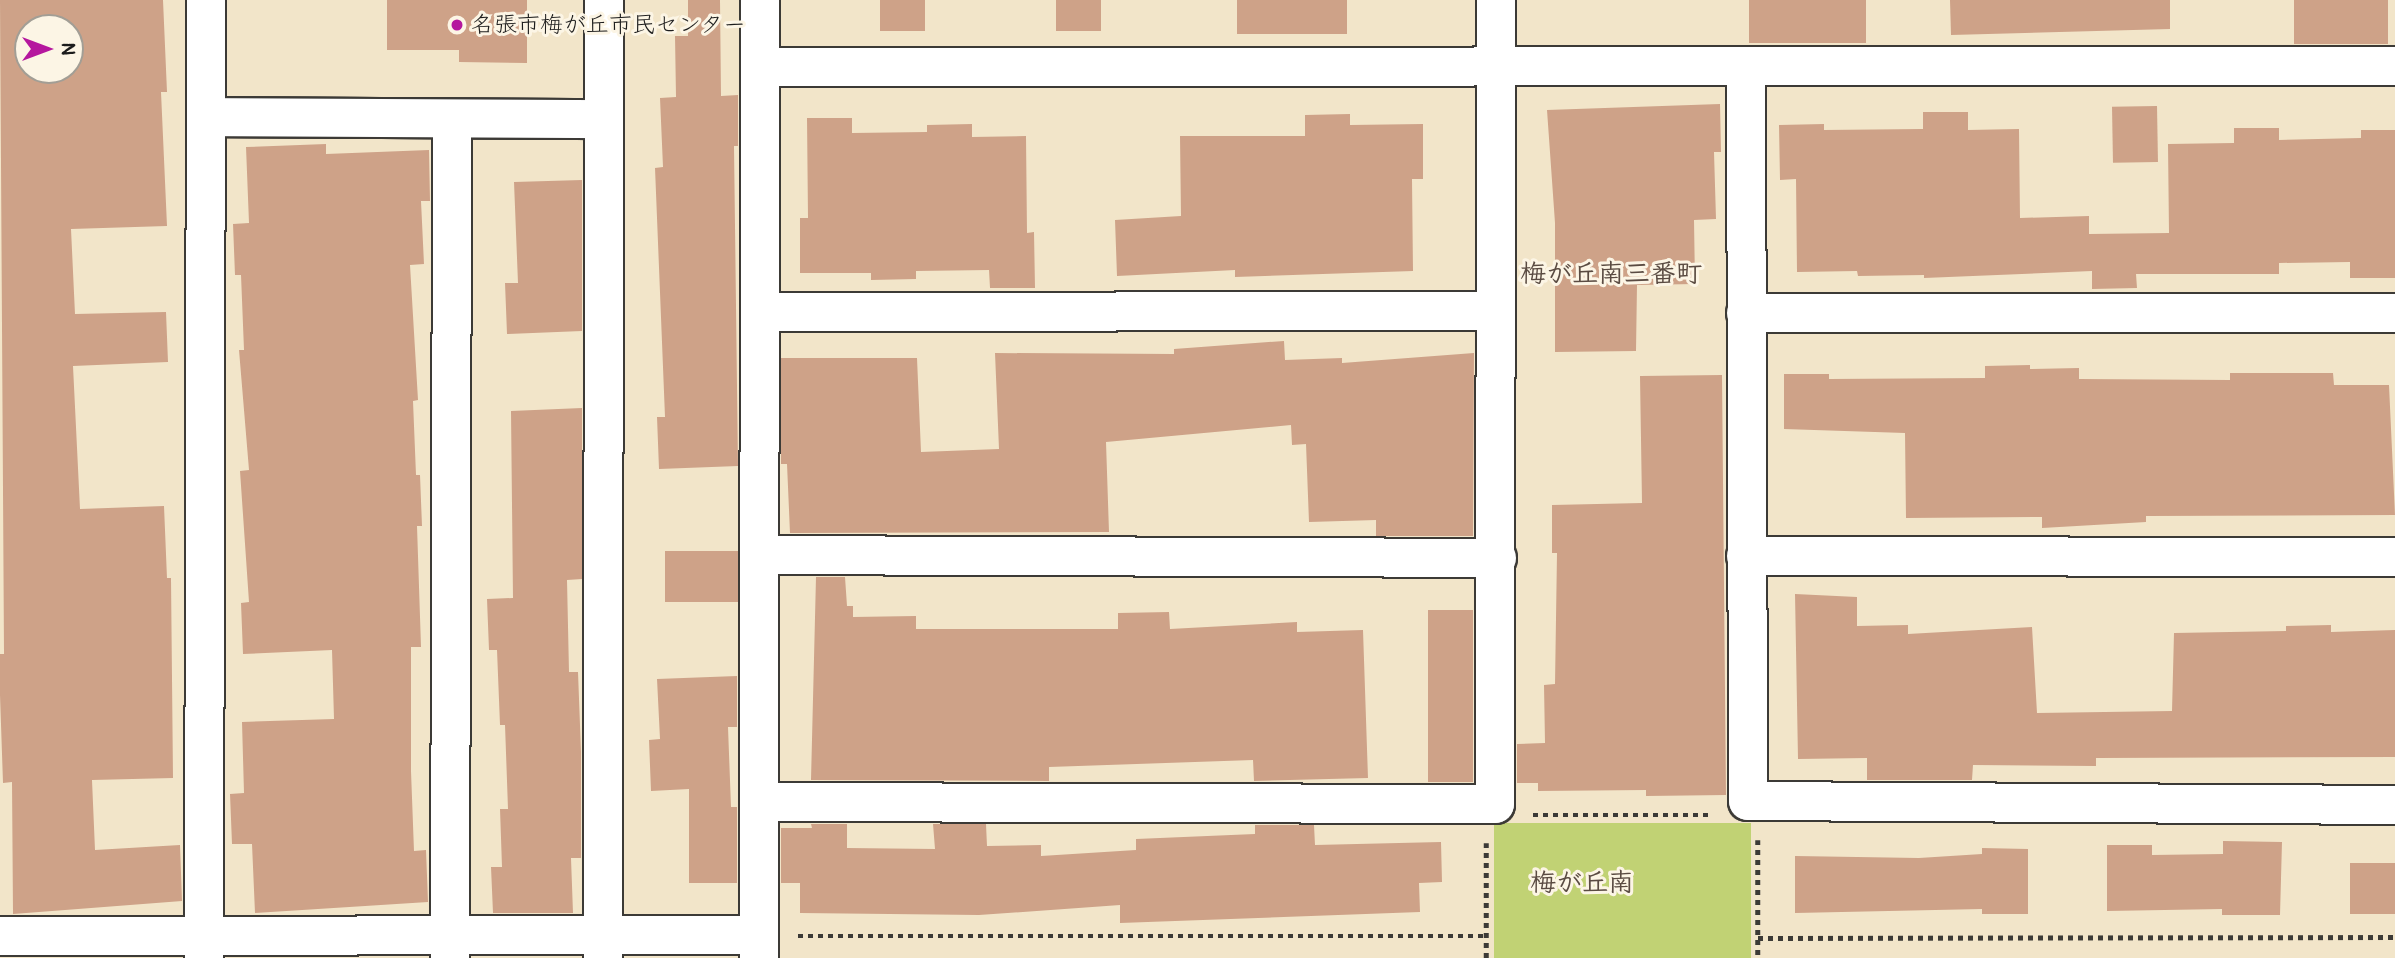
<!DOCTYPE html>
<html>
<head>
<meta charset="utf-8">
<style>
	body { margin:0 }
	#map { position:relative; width:2395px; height:958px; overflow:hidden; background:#f2e5c9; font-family:Pangolin,"Klee One",sans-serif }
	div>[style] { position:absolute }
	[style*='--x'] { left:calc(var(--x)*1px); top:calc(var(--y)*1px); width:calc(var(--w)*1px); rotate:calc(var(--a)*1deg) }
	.green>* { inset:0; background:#c1d274; transform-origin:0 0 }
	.building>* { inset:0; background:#cea288; transform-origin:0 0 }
	.path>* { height:4.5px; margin-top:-2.25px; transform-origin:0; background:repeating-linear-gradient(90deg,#3c3a36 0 5px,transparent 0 10px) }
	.roads { filter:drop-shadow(2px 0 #3c3a36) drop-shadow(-2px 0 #3c3a36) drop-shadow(0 2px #3c3a36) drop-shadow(0 -2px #3c3a36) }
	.minor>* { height:38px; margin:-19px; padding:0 19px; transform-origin:19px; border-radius:19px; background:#fff }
	.dots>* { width:19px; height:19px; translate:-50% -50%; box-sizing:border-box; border:4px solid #fcf5e5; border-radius:50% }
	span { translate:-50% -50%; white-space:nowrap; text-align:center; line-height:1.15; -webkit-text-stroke:6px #fcf5e5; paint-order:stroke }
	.poi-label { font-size:23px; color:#1c1c1c }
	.left { translate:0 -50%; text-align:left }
	.quarter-label { font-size:26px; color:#5a4b42; font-weight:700 }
	.north { position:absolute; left:14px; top:14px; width:70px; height:70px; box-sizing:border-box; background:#fcf5e5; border:2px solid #a29e95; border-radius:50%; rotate:90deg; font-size:19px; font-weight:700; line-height:28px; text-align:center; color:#1c1c1c }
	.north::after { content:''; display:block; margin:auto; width:24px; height:32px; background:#b5179e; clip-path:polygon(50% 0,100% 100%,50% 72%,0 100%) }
</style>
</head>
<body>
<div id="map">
	<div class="green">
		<i style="left:1494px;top:823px;width:257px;height:135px"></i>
	</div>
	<div class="building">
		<i style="clip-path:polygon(evenodd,0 0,163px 0,167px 92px,161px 92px,167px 226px,71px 229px,75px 314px,166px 312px,168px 362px,73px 366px,80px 509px,164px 506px,167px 578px,171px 578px,173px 778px,92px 780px,95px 850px,180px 845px,182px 901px,13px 914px,12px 782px,3px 783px,0 695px,0 654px,4px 654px,0 0,28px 28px,70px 28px,70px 70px,28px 70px,28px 28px)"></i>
		<i style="clip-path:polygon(387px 0,527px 0,527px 63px,459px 62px,459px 50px,387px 50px)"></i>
		<i style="clip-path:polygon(688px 0,720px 0,721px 96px,738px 95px,738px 146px,734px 146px,738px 466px,659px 469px,657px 417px,665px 417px,655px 168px,663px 167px,660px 98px,676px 97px,675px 36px,688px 36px)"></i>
		<i style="left:880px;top:0;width:45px;height:31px"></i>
		<i style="left:1056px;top:0;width:45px;height:31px"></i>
		<i style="left:1237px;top:0;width:110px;height:34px"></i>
		<i style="left:1749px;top:0;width:117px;height:43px"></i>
		<i style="clip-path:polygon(1950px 0,2170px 0,2170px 29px,1951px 35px)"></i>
		<i style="left:2294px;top:0;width:94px;height:44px"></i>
		<i style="clip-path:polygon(1720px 104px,1721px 152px,1714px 152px,1716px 219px,1694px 220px,1695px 284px,1637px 285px,1636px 351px,1555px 352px,1555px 223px,1547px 110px)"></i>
		<i style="left:2157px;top:106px;width:56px;height:45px;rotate:89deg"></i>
		<i style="clip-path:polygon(1923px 112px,1968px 112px,1968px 130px,2019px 129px,2020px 218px,2089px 216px,2089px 234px,2169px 233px,2168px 144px,2234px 143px,2234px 128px,2279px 128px,2279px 140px,2361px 138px,2361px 130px,2395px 130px,2395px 278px,2350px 278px,2350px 262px,2279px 263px,2279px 274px,2136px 274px,2137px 288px,2092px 289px,2092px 271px,1924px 278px,1924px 275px,1858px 276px,1857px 271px,1797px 272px,1796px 179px,1780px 180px,1779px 125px,1824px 124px,1824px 130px,1923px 129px)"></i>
		<i style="clip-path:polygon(1350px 114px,1350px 125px,1423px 124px,1423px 179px,1412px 179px,1413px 271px,1235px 277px,1235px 270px,1117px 276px,1115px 220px,1181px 216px,1180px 136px,1305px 136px,1305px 115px)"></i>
		<i style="clip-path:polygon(807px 118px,852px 118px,852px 133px,927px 132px,927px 125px,972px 124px,972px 137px,1026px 136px,1027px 233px,1034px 232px,1035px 288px,990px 288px,989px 270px,916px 271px,916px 279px,871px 280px,871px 273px,800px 273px,800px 218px,808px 218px)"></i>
		<i style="clip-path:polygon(326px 144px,326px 154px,429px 150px,430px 201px,421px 201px,424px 264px,410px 265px,418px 400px,413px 401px,416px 475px,420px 475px,422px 526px,417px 526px,421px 647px,411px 647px,411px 771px,414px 851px,426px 850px,428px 902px,255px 913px,252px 844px,232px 844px,230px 794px,244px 793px,242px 722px,334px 719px,332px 650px,243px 654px,241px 603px,249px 602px,240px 471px,249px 470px,239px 350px,244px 350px,241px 275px,235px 275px,233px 224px,249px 223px,246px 147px)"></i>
		<i style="clip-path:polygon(582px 180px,582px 331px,507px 334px,505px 283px,518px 283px,514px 182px)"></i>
		<i style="clip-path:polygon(1284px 341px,1285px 360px,1342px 358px,1342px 363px,1474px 353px,1473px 536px,1376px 536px,1376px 520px,1309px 522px,1306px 444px,1292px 445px,1291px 425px,1106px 442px,1109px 532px,790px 533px,787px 464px,781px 464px,781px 358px,917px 358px,921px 452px,999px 449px,995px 353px,1174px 354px,1174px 349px)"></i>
		<i style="clip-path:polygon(2030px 365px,2030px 369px,2079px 368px,2079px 379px,2230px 380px,2230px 373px,2333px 373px,2334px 385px,2389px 385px,2395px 515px,2146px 516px,2146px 522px,2042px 528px,2042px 517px,1906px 518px,1905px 433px,1784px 429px,1784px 374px,1829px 374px,1829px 379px,1985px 378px,1985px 366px)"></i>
		<i style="clip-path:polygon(1722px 375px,1726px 795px,1646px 796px,1646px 790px,1538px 791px,1538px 783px,1517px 783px,1517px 744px,1545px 743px,1544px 685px,1555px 684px,1557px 553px,1552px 553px,1552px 505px,1642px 503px,1640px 376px)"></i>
		<i style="clip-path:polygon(582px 408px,582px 579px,567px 580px,569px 672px,578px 672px,581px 752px,581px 858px,571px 858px,573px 913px,493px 913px,491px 867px,502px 867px,500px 809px,508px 809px,505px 725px,500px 725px,497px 650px,489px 650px,487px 599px,513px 598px,511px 411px)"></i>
		<i style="left:738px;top:551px;width:51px;height:73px;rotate:90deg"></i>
		<i style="clip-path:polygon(816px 577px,845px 577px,847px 606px,853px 606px,853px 617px,916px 616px,916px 629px,1118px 629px,1118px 613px,1169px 612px,1170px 629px,1297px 622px,1297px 632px,1363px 630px,1368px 778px,1254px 781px,1253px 760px,1049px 767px,1049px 781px,811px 780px)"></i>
		<i style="clip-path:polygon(1795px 594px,1857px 597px,1857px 626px,1908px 625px,1908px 634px,2032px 627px,2037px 713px,2172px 711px,2174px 633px,2286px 631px,2286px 626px,2331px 625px,2331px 632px,2395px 630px,2395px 757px,2096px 758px,2096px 766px,1973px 765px,1972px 780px,1867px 780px,1867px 758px,1798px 759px)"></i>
		<i style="left:1473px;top:610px;width:172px;height:45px;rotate:90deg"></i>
		<i style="clip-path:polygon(737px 676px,737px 727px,728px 727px,731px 807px,737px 807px,737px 883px,689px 883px,689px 789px,651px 791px,649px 740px,660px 739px,657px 679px)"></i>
		<i style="clip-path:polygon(811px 824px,847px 824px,847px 848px,935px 849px,933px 824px,986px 824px,987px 846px,1041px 845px,1041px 856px,1136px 850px,1136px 839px,1255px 834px,1255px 825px,1314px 825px,1315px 845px,1441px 842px,1442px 882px,1419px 883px,1420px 912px,1120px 923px,1120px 905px,979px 915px,800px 913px,800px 883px,781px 883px,781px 828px,812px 828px)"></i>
		<i style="clip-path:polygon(2223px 841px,2282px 842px,2280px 915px,2222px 915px,2222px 909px,2107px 911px,2107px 845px,2152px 845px,2152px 855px,2223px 854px)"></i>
		<i style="clip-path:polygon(1982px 848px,2028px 849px,2028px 914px,1982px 914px,1982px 909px,1795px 913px,1795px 856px,1919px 858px,1982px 854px)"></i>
		<i style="left:2350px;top:863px;width:45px;height:51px"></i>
	</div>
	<div class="path">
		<i style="--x:1533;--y:815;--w:180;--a:0"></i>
		<i style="--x:1758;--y:840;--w:118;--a:90"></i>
		<i style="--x:798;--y:936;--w:688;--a:0"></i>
		<i style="--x:1758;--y:938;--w:637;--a:-0.09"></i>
		<i style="--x:1486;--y:958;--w:115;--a:-90"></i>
	</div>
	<div class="roads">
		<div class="minor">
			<i style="--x:760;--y:67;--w:1635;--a:-0.04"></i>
			<i style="--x:1746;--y:67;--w:734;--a:89.84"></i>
			<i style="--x:1748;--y:801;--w:647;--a:0.35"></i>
			<i style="--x:207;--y:117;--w:397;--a:0.3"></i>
			<i style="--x:760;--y:312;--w:736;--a:-0.08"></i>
			<i style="--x:1746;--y:313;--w:649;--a:0"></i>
			<i style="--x:760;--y:555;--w:737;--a:0.23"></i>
			<i style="--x:1746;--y:556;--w:649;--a:0.09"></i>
			<i style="--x:759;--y:802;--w:736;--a:0.16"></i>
			<i style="--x:1495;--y:804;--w:804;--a:-89.93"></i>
			<i style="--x:0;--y:936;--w:759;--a:-0.08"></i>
			<i style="--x:204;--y:958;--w:958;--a:-89.88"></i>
			<i style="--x:450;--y:958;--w:839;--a:-89.86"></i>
			<i style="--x:603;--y:958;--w:958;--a:-89.94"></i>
			<i style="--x:759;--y:958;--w:958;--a:-89.94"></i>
		</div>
	</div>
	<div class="dots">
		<i style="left:457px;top:25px;background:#b5179e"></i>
	</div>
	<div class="poi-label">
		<span class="left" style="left:471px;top:25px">名張市梅が丘市民センター</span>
	</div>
	<div class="quarter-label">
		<span style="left:1611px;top:275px">梅が丘南三番町</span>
		<span style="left:1582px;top:884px">梅が丘南</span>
	</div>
	<div class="north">N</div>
</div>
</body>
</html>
